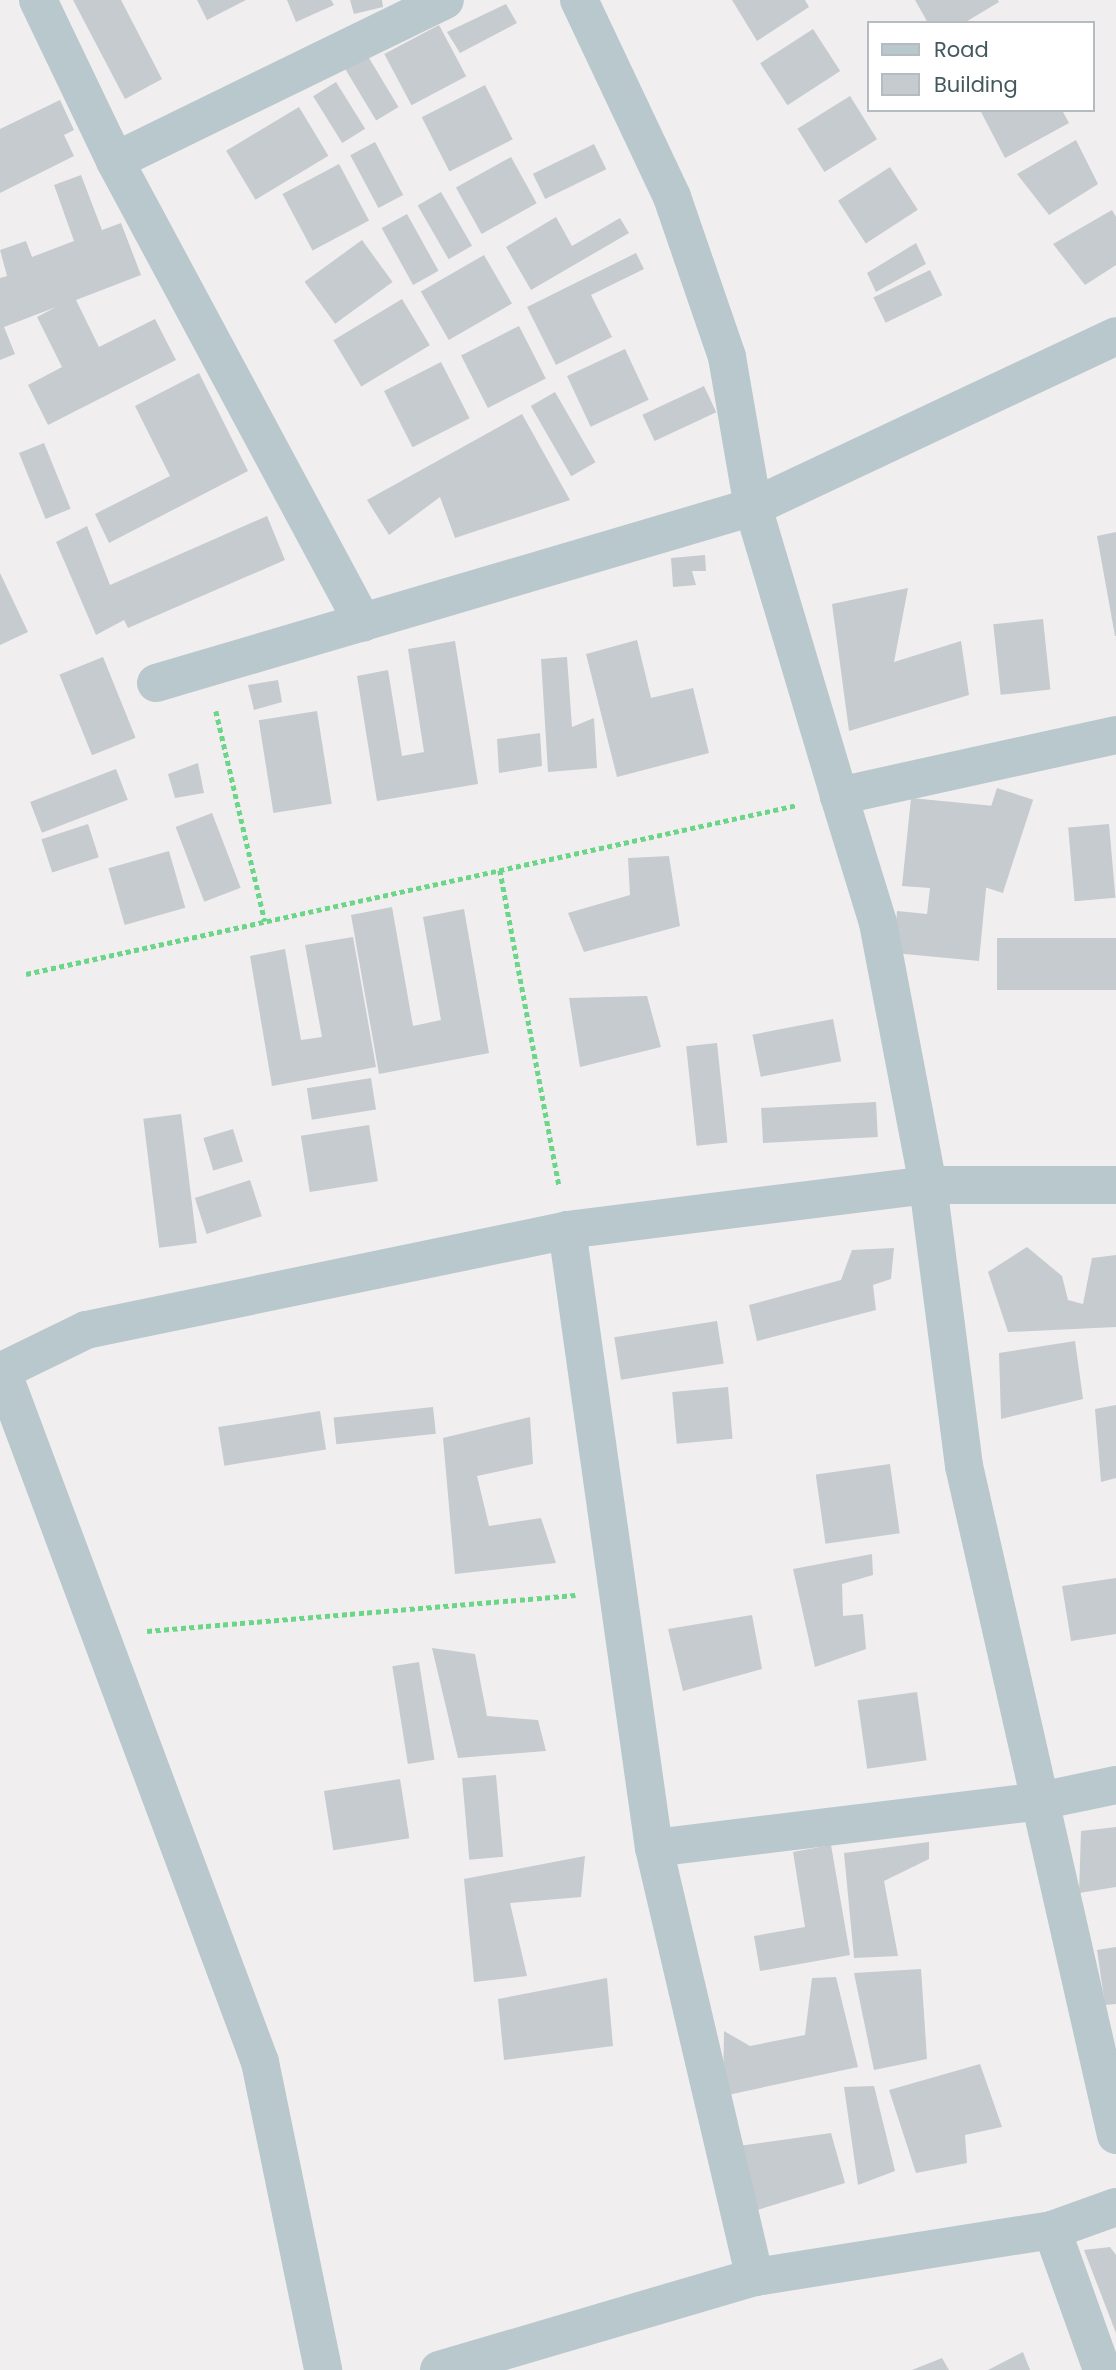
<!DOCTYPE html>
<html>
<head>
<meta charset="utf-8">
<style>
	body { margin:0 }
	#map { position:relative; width:1116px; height:2370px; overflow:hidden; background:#f1eeef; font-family:Poppins,sans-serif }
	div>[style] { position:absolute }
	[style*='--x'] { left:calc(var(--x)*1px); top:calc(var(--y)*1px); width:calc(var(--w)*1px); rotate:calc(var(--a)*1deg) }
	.building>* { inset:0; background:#c5cbcf; transform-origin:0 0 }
	.path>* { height:4.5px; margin-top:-2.25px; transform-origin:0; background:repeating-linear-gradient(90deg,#6bd687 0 5px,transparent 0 8.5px) }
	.minor>* { height:38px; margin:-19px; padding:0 19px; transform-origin:19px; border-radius:19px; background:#b8c8cd }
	span { translate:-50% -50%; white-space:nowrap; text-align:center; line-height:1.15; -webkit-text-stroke:7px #fff; paint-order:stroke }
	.legend { position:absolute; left:867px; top:21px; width:228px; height:91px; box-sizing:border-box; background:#fff; border:2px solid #b4bcbf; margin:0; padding:9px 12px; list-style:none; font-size:21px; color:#44585e }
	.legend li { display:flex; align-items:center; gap:14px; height:35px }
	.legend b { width:35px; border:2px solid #b4bcbf }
</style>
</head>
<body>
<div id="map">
	<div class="building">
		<i style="clip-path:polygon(73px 0,121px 0,162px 79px,125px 99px)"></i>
		<i style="clip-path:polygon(197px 0,246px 0,207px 20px)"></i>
		<i style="clip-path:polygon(287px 0,331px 0,334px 5px,296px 22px)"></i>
		<i style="clip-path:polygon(350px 0,382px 0,383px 7px,354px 14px)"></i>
		<i style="clip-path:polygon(732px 0,805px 0,809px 7px,757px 41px)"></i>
		<i style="clip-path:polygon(915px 0,998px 0,999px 2px,964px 23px,928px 23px)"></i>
		<i style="clip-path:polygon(506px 4px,517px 23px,460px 53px,447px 32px)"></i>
		<i style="left:439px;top:25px;width:58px;height:62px;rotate:62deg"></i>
		<i style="left:813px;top:29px;width:50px;height:63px;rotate:57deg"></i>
		<i style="left:366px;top:53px;width:63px;height:26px;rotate:59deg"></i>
		<i style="left:336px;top:82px;width:55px;height:27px;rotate:58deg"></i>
		<i style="left:485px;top:85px;width:61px;height:71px;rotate:63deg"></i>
		<i style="left:850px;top:96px;width:51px;height:62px;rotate:58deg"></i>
		<i style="clip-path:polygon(60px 100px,74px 130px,64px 135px,74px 156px,0 193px,0 129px)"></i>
		<i style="left:299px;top:107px;width:57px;height:85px;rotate:59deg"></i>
		<i style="clip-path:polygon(980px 110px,1062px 110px,1069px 123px,1005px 158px)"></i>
		<i style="clip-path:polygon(1076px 140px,1098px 184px,1049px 215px,1017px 174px)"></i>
		<i style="left:375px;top:142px;width:60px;height:28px;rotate:62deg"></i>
		<i style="left:594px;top:144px;width:28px;height:68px;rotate:64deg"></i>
		<i style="left:511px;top:157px;width:53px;height:63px;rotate:61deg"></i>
		<i style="left:339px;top:164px;width:64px;height:64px;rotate:62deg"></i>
		<i style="left:890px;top:167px;width:51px;height:62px;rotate:57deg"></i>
		<i style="clip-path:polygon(81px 175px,102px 230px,121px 223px,141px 275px,76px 300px,99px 347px,155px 319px,176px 360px,48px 425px,28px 385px,62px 367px,37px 317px,56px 307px,4px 327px,15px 354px,0 360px,0 278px,7px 276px,0 250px,26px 241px,32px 257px,74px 241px,54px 185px)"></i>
		<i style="left:441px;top:192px;width:62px;height:27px;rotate:60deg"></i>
		<i style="clip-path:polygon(1112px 210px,1116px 217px,1116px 265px,1085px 285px,1053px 244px)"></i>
		<i style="left:407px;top:214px;width:65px;height:29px;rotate:61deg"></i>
		<i style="clip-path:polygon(556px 217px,572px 246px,620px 218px,629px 233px,531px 290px,506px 247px)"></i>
		<i style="left:362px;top:240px;width:52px;height:71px;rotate:54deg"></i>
		<i style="clip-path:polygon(916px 243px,926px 264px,876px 292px,867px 273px)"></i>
		<i style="clip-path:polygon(636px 253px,644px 269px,591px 295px,612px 337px,556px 365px,527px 307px)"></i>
		<i style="left:484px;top:255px;width:56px;height:73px;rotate:60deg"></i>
		<i style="left:930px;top:270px;width:28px;height:63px;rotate:64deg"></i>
		<i style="left:402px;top:299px;width:54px;height:80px;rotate:59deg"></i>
		<i style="left:519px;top:326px;width:59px;height:65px;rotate:63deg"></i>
		<i style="left:625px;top:349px;width:56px;height:64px;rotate:65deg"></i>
		<i style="left:441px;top:362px;width:63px;height:64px;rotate:63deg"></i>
		<i style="clip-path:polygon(199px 373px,248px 471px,109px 543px,95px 514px,170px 476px,135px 406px)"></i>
		<i style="left:704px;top:386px;width:29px;height:68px;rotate:65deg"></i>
		<i style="left:555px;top:392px;width:81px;height:28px;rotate:60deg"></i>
		<i style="clip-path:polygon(522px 414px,570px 500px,455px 538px,440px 497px,389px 535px,367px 500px)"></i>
		<i style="left:44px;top:443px;width:71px;height:27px;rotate:68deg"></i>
		<i style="clip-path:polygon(267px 516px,285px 560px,128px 628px,124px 620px,96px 635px,56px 542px,87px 526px,110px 585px)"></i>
		<i style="clip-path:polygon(1116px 532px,1116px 636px,1115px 636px,1097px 536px)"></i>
		<i style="clip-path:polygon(705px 555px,706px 571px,692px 571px,696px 585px,673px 587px,671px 558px)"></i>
		<i style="clip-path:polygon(0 573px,28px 632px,0 645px)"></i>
		<i style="clip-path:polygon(908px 588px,894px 662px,961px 641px,969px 695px,849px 731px,832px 604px)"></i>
		<i style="left:1043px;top:619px;width:71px;height:50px;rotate:84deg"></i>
		<i style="clip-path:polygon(637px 640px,651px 698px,693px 688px,709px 753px,617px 777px,586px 654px)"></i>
		<i style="clip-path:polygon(455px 641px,478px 784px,377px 801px,357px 676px,388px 670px,402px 756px,424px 752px,408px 649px)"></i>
		<i style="left:103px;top:657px;width:87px;height:47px;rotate:68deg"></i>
		<i style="clip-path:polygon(567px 657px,572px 727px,594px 718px,597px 768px,548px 772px,541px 659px)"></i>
		<i style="clip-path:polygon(278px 680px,282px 702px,254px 710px,248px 685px)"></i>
		<i style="left:317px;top:711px;width:94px;height:59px;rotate:81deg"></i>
		<i style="clip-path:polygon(540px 733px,542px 766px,499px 773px,497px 739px)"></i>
		<i style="clip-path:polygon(198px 763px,204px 793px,175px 798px,168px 774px)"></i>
		<i style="left:116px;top:769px;width:33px;height:92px;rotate:69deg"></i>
		<i style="left:997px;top:788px;width:38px;height:98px;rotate:18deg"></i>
		<i style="clip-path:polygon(911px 798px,994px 806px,979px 961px,894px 953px,897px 911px,927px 914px,930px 888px,902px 886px)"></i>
		<i style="left:212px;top:813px;width:80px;height:39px;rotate:69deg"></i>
		<i style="left:88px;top:824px;width:35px;height:49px;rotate:72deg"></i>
		<i style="left:1109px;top:824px;width:74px;height:41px;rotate:85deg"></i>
		<i style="left:169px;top:851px;width:59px;height:63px;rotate:74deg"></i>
		<i style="clip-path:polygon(669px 856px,680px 926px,584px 952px,568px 913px,630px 895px,628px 858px)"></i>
		<i style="clip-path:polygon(392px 907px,413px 1026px,441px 1020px,423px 917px,464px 909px,489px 1053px,379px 1074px,351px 915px)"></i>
		<i style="clip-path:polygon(353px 937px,376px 1067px,272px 1086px,250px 956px,285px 949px,301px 1040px,322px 1037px,305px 945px)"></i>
		<i style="left:1116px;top:938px;width:52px;height:119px;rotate:90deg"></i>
		<i style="clip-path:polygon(647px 996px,661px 1047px,580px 1067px,569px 998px)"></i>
		<i style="left:833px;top:1019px;width:43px;height:82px;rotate:79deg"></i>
		<i style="left:717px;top:1043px;width:100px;height:31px;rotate:84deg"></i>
		<i style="left:371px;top:1078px;width:32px;height:65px;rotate:81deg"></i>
		<i style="left:876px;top:1102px;width:35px;height:115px;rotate:87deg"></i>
		<i style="left:181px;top:1114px;width:130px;height:38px;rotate:83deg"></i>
		<i style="left:369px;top:1125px;width:57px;height:69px;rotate:81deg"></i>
		<i style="left:233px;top:1129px;width:34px;height:31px;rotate:73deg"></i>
		<i style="left:250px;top:1180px;width:38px;height:58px;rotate:72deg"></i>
		<i style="clip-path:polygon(1027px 1247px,1062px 1276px,1068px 1300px,1083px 1304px,1092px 1258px,1116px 1255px,1116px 1327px,1008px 1332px,988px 1272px)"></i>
		<i style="clip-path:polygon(894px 1248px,891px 1279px,873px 1285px,876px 1310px,757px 1341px,749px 1305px,841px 1280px,852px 1250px)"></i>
		<i style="left:717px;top:1321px;width:43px;height:104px;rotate:81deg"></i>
		<i style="clip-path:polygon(1075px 1341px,1083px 1399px,1001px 1419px,999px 1353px)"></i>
		<i style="left:728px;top:1387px;width:52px;height:56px;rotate:85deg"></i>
		<i style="clip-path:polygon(1116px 1405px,1116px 1478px,1101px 1482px,1095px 1409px)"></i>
		<i style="left:433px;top:1407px;width:27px;height:100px;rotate:84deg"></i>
		<i style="left:320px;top:1411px;width:39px;height:103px;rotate:81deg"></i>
		<i style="clip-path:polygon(530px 1417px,533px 1464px,477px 1476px,489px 1526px,541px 1518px,556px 1563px,455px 1574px,443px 1438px)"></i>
		<i style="left:890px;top:1464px;width:70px;height:75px;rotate:82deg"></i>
		<i style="clip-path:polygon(872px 1554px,873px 1575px,842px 1584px,843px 1616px,863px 1614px,866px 1649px,815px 1667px,793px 1569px)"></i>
		<i style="clip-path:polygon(1116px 1578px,1116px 1634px,1071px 1641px,1062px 1586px)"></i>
		<i style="clip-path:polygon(752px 1615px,762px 1669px,683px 1691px,668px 1629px)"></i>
		<i style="clip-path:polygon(432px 1648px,475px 1654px,487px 1716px,538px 1720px,546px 1751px,458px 1758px)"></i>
		<i style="left:419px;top:1662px;width:99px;height:27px;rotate:81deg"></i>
		<i style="left:917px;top:1692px;width:69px;height:60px;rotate:82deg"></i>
		<i style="left:496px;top:1775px;width:82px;height:34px;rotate:85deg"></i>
		<i style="left:400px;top:1779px;width:60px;height:77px;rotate:81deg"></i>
		<i style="clip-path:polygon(1116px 1827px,1116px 1887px,1079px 1893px,1081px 1831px)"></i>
		<i style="clip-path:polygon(929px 1842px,929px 1859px,884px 1881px,898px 1956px,854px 1958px,844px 1853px)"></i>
		<i style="clip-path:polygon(831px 1845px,850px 1955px,760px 1971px,754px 1936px,805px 1927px,793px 1852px)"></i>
		<i style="clip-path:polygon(585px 1856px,581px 1897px,510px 1903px,527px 1976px,474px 1982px,464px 1879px)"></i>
		<i style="clip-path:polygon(1116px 1947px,1116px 2004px,1105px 2005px,1097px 1950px)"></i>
		<i style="clip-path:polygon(921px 1969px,927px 2059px,874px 2070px,854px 1973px)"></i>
		<i style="clip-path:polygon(836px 1977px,858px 2067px,723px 2096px,724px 2031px,750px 2046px,805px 2035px,812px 1978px)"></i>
		<i style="clip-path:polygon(607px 1978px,613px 2046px,504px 2060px,498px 1999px)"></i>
		<i style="clip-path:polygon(980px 2064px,1002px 2127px,965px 2135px,967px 2163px,916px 2173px,889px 2090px)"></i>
		<i style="clip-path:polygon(874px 2086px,895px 2171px,858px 2185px,844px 2087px)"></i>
		<i style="clip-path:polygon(831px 2133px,845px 2183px,754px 2211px,731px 2147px)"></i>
		<i style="clip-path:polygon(1110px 2247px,1116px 2255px,1116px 2333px,1084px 2250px)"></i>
		<i style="clip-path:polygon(1023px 2352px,1030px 2370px,988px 2370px)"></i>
		<i style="clip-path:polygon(942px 2358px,949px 2370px,912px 2370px)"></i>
	</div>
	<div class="path">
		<i style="--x:216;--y:711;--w:216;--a:76.9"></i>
		<i style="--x:500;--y:870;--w:321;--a:79.4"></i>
		<i style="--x:26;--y:974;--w:789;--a:-12.36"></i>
		<i style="--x:147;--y:1631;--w:430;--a:-4.8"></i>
	</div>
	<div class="minor">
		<i style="--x:38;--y:0;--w:178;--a:64.4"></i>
		<i style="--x:115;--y:161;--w:524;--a:61.77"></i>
		<i style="--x:579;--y:0;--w:218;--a:64.7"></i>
		<i style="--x:672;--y:197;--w:169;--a:71"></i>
		<i style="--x:727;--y:357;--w:152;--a:80.2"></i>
		<i style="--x:753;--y:507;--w:302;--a:73.4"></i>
		<i style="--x:115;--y:161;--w:367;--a:-26"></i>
		<i style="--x:156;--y:683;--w:622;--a:-16.43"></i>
		<i style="--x:753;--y:507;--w:401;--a:-25.2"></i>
		<i style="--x:1116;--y:735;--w:284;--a:167.6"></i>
		<i style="--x:839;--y:796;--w:133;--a:72.9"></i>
		<i style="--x:878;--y:923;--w:267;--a:79.2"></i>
		<i style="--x:928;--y:1185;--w:188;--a:0"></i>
		<i style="--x:567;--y:1230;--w:624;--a:81.99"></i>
		<i style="--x:654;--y:1848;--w:441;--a:76.8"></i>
		<i style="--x:2;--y:1371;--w:738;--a:69.53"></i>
		<i style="--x:260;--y:2062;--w:314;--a:78.4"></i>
		<i style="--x:0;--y:1372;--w:96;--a:-26"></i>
		<i style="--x:86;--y:1330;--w:491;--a:-11.7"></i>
		<i style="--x:567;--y:1230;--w:364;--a:-7.1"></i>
		<i style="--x:928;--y:1185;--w:283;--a:82.7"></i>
		<i style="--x:964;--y:1466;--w:686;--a:77.2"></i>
		<i style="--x:654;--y:1848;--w:389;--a:-6.9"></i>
		<i style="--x:1040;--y:1801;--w:78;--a:-11.9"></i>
		<i style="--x:1052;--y:2230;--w:149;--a:70.3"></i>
		<i style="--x:439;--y:2370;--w:329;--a:-16.4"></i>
		<i style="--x:755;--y:2277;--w:301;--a:-9"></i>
		<i style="--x:1052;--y:2230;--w:68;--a:-19.8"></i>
	</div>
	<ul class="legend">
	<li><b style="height:9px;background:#b8c8cd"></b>Road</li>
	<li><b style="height:19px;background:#c5cbcf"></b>Building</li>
	</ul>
</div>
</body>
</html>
